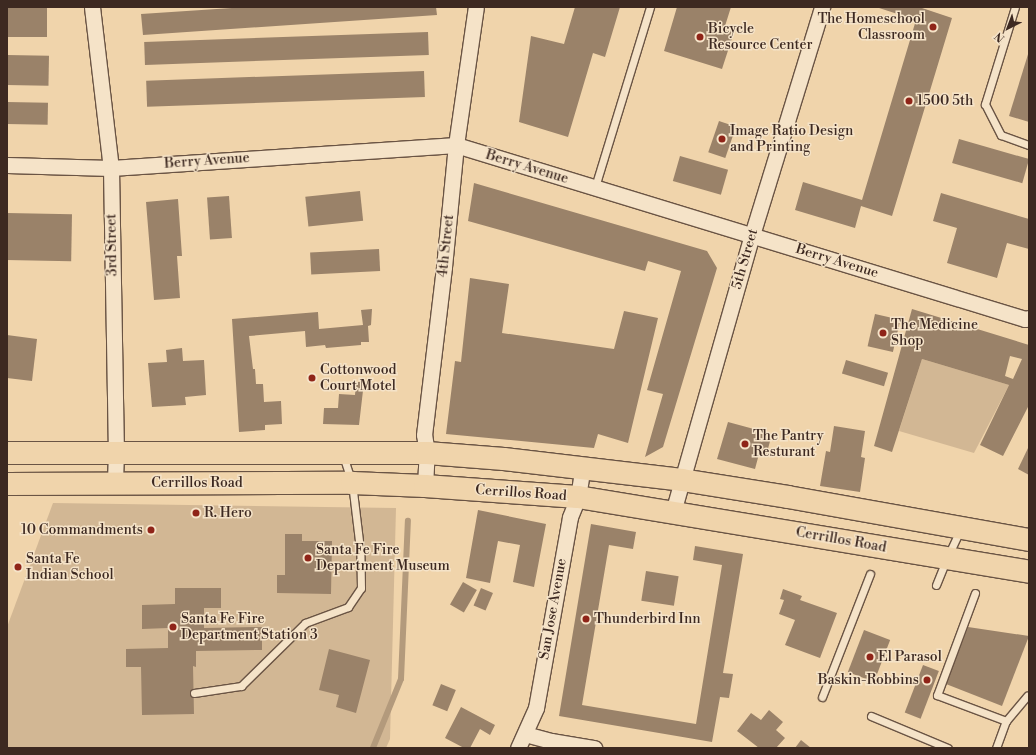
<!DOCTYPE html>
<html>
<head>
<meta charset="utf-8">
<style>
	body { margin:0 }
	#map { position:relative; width:1036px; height:755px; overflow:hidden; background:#f0d4ab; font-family:"Libre Bodoni",serif }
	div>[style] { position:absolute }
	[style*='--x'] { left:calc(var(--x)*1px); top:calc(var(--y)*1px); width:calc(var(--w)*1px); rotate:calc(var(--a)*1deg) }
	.green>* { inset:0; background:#d2b794 }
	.stream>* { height:5.5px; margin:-2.75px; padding:0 2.75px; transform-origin:2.75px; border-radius:2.75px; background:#b39a7c }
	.building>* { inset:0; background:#9a8269; transform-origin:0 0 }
	.roads { filter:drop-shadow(1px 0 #6a5444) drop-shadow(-1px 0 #6a5444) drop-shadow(0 1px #6a5444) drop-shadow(0 -1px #6a5444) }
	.lane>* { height:7px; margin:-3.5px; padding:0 3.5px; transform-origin:3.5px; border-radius:3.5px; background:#f5e3c8 }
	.street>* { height:15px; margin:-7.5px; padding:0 7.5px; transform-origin:7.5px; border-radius:7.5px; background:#f5e3c8 }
	.primary>* { height:22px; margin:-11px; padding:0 11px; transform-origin:11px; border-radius:11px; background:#f0d4ab }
	.dots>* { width:11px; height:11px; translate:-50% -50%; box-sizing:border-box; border:2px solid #f5e3c8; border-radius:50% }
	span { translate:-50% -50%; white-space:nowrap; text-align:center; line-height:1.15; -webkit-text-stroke:3px #f5e3c8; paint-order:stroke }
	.poi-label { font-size:14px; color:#3d2921 }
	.right { translate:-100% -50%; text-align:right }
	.left { translate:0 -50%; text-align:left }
	.street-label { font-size:14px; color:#3d2921 }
	.frame { position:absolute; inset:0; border:8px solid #3d2921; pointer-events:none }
	.north { position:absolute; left:988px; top:8px; width:40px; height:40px; -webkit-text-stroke:3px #f5e3c8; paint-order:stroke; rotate:222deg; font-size:11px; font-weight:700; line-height:16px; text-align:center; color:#3d2921 }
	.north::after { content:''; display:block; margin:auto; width:14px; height:18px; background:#3d2921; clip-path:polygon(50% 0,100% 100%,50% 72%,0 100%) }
</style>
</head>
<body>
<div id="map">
	<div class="green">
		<i style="clip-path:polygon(922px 359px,1009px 385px,974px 453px,899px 431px)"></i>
		<i style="clip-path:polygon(53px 503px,396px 508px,390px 739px,386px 748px,7px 748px,7px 627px)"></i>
	</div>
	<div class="stream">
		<i style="--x:373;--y:748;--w:74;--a:-67.9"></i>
		<i style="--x:401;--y:679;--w:158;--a:-87.5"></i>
	</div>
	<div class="building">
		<i style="left:7px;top:7px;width:40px;height:30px"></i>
		<i style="clip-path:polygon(247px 7px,436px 7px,437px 15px,143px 35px,141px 14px)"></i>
		<i style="clip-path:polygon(575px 7px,620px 7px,605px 57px,593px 53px,568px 137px,519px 122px,531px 36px,564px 44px)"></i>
		<i style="clip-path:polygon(677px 7px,731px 7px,725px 26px,735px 29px,722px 69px,664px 51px)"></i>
		<i style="clip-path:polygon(876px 7px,922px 7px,922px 8px,952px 18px,892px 216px,861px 206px,855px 228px,795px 210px,803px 182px,862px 200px,916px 20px)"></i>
		<i style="left:428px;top:32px;width:23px;height:284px;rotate:88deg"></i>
		<i style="clip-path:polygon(1029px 51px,1029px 122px,1009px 116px)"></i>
		<i style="left:7px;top:55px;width:42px;height:30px;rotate:1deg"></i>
		<i style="left:424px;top:71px;width:26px;height:278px;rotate:88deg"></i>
		<i style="left:7px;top:102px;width:41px;height:22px;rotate:1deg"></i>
		<i style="left:719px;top:121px;width:18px;height:33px;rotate:19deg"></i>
		<i style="left:959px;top:139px;width:73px;height:25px;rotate:16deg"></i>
		<i style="left:680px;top:156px;width:50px;height:26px;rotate:16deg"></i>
		<i style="clip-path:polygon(474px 183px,707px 251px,717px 268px,663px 447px,645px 457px,663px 394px,647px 390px,681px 271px,648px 261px,645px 271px,468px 221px)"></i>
		<i style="left:360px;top:191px;width:30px;height:55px;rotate:84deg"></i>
		<i style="clip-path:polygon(941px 193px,1029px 219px,1029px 249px,1007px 243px,997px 278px,947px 263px,957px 228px,933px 221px)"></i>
		<i style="left:229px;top:196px;width:42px;height:22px;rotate:86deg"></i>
		<i style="clip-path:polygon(178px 199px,182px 256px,177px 256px,180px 298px,154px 300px,146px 202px)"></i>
		<i style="left:7px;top:213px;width:65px;height:47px;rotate:1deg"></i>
		<i style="left:379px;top:249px;width:22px;height:69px;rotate:87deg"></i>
		<i style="clip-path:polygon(470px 278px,509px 284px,502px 333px,614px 349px,624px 311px,658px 318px,628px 443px,598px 434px,594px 448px,446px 434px,455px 361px,461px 362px)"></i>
		<i style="clip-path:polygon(372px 309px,371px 325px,368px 326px,369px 342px,361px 342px,361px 345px,326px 348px,325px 345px,306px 347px,305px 331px,249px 336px,253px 369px,255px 369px,256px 384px,263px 384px,264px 402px,281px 401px,282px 424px,265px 425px,265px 430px,239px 432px,232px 319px,318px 312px,319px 329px,363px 325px,361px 310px)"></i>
		<i style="clip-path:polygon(evenodd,912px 309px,1029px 345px,1029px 405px,1003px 456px,980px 445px,1009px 385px,922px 359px,892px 452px,874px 446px,912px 309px,1010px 356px,1022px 359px,1013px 379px,1005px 376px,1010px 356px)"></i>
		<i style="left:875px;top:314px;width:26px;height:33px;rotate:13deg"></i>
		<i style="clip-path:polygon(7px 335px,37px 339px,32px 381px,7px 378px)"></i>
		<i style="clip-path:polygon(182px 348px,183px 361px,204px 360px,206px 395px,185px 397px,186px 405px,152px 407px,148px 363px,167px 362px,166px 350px)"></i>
		<i style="left:846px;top:360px;width:44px;height:14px;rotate:17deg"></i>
		<i style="clip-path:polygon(356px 382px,364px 382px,359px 425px,323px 424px,324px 408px,338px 408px,339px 394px,355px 395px)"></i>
		<i style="clip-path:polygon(728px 422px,772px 434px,766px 456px,759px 454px,755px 469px,717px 459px)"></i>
		<i style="clip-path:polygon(834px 426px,865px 431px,861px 457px,865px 458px,860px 492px,820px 486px,826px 451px,830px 452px)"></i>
		<i style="clip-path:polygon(1029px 446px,1029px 475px,1018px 469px)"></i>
		<i style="clip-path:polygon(478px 510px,546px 524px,534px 587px,513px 582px,520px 545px,498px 541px,490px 583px,466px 578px)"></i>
		<i style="clip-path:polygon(591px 524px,636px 532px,633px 549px,609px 545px,582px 705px,696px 724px,722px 565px,693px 560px,695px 546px,743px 554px,723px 673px,733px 674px,729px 698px,720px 697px,712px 742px,559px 716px)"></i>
		<i style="clip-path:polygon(285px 534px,302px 534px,302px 541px,332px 541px,331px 594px,277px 593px,277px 575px,285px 575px)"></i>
		<i style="left:646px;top:571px;width:33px;height:30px;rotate:9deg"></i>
		<i style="left:463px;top:582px;width:16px;height:26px;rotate:30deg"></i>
		<i style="clip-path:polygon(175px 588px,221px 588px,221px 608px,204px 608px,204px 628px,262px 627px,262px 650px,196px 651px,196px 667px,193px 666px,194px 714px,142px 715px,141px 667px,126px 667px,126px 649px,168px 648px,168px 628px,142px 629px,142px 605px,175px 604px)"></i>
		<i style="left:481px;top:588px;width:13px;height:19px;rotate:23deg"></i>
		<i style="clip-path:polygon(783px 589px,802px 596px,800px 600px,837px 613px,820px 658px,785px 645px,795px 620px,779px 614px,784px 600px,780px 599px)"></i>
		<i style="clip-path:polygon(968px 627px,1029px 636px,1002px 706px,946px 684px)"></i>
		<i style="left:864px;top:630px;width:28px;height:45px;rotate:21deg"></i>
		<i style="clip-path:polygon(329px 649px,370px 660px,356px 713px,336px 707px,339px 695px,319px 690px)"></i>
		<i style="left:923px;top:665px;width:17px;height:51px;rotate:21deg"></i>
		<i style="left:441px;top:684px;width:16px;height:23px;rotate:22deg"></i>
		<i style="clip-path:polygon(461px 707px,495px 725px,490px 735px,480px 729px,470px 748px,464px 748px,445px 738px)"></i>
		<i style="clip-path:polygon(769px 710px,783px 722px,776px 730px,785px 738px,776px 748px,759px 748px,737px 731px,751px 713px,761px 720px)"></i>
		<i style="clip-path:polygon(801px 740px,811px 748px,795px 748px)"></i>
	</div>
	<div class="roads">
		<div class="lane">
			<i style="--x:1015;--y:7;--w:102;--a:107.2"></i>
			<i style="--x:985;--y:104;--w:35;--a:63"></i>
			<i style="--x:1001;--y:135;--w:30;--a:20"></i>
			<i style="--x:595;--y:187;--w:188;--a:-73"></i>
			<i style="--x:936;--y:585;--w:29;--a:-68"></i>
			<i style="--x:947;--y:558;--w:31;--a:-65"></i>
			<i style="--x:975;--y:593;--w:109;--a:110.4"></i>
			<i style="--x:937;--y:695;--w:74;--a:20.6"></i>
			<i style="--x:1006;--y:721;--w:33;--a:-50"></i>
			<i style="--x:194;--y:693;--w:48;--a:-8.5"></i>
			<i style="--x:241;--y:686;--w:90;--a:-44.5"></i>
			<i style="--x:305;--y:623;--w:46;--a:-20.4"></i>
			<i style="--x:348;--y:607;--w:23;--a:-56"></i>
			<i style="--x:361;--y:588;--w:39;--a:-91"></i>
			<i style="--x:360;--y:549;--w:66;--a:-96.9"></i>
			<i style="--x:352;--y:483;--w:28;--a:-108"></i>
			<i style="--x:822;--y:697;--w:132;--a:-68.7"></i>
			<i style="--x:871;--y:716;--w:83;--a:22.6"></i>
			<i style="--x:996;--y:748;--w:29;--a:-70"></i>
		</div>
		<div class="street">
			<i style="--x:92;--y:7;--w:162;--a:83.3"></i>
			<i style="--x:111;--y:168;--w:284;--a:89"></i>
			<i style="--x:116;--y:452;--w:32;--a:92"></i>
			<i style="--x:7;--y:165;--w:104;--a:1.7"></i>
			<i style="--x:111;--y:168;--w:346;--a:-3.8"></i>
			<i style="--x:456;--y:145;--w:595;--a:17"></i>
			<i style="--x:1025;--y:319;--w:4;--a:-14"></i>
			<i style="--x:425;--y:486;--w:33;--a:-87"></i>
			<i style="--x:427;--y:453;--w:18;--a:-99"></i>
			<i style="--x:424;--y:435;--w:169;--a:-83.2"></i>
			<i style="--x:444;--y:267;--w:123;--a:-84.4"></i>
			<i style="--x:456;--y:145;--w:139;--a:-81.8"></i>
			<i style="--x:673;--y:512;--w:288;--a:-74.1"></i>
			<i style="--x:752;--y:235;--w:239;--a:-72.9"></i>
			<i style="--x:525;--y:734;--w:27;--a:15"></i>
			<i style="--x:551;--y:741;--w:44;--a:9.2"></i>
			<i style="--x:518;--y:748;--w:44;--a:-65.8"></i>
			<i style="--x:536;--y:708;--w:194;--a:-79.9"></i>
			<i style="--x:570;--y:517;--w:22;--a:-68"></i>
			<i style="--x:578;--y:497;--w:30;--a:-81"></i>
		</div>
		<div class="primary">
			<i style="--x:7;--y:453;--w:420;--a:0"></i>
			<i style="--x:427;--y:453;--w:77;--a:4.5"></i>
			<i style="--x:504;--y:459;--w:179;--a:6.7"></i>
			<i style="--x:682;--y:480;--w:107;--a:9.1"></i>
			<i style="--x:788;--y:497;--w:245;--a:10.1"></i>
			<i style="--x:7;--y:484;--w:345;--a:-0.2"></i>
			<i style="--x:352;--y:483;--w:73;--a:2.4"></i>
			<i style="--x:425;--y:486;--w:153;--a:4.1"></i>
			<i style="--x:578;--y:497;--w:457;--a:9.4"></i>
		</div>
	</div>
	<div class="dots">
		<i style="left:933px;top:27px;background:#8f2418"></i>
		<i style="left:700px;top:37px;background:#8f2418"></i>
		<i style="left:909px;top:101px;background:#8f2418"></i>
		<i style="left:722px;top:139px;background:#8f2418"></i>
		<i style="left:883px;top:333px;background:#8f2418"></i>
		<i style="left:312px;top:378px;background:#8f2418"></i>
		<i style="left:745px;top:444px;background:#8f2418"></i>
		<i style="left:196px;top:513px;background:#8f2418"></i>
		<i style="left:151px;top:530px;background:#8f2418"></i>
		<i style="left:308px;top:558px;background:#8f2418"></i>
		<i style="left:18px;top:567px;background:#8f2418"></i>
		<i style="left:586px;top:619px;background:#8f2418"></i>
		<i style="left:173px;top:627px;background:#8f2418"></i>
		<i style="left:870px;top:657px;background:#8f2418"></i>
		<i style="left:927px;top:680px;background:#8f2418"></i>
	</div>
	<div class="poi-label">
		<span class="right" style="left:925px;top:27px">The Homeschool<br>Classroom</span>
		<span class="left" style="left:708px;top:37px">Bicycle<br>Resource Center</span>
		<span class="left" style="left:917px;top:101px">1500 5th</span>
		<span class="left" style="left:730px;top:139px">Image Ratio Design<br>and Printing</span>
		<span class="left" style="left:891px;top:333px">The Medicine<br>Shop</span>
		<span class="left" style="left:320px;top:378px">Cottonwood<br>Court Motel</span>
		<span class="left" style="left:753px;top:444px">The Pantry<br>Resturant</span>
		<span class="left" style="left:204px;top:513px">R. Hero</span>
		<span class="right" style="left:143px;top:530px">10 Commandments</span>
		<span class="left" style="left:316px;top:558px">Santa Fe Fire<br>Department Museum</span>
		<span class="left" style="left:26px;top:567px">Santa Fe<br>Indian School</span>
		<span class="left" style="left:181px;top:627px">Santa Fe Fire<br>Department Station 3</span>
		<span class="left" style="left:594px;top:619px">Thunderbird Inn</span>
		<span class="left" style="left:878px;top:657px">El Parasol</span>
		<span class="right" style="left:919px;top:680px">Baskin-Robbins</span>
	</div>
	<div class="street-label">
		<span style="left:207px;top:161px;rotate:-4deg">Berry Avenue</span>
		<span style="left:527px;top:167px;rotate:17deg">Berry Avenue</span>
		<span style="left:112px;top:245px;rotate:-91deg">3rd Street</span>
		<span style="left:446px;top:246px;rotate:-84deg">4th Street</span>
		<span style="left:745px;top:259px;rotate:-74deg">5th Street</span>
		<span style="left:837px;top:261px;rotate:17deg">Berry Avenue</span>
		<span style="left:197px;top:483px">Cerrillos Road</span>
		<span style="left:521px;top:493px;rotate:4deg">Cerrillos Road</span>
		<span style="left:841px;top:540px;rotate:10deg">Cerrillos Road</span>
		<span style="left:553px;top:609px;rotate:-80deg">San Jose Avenue</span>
	</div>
	<div class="frame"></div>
	<div class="north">N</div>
</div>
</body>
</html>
